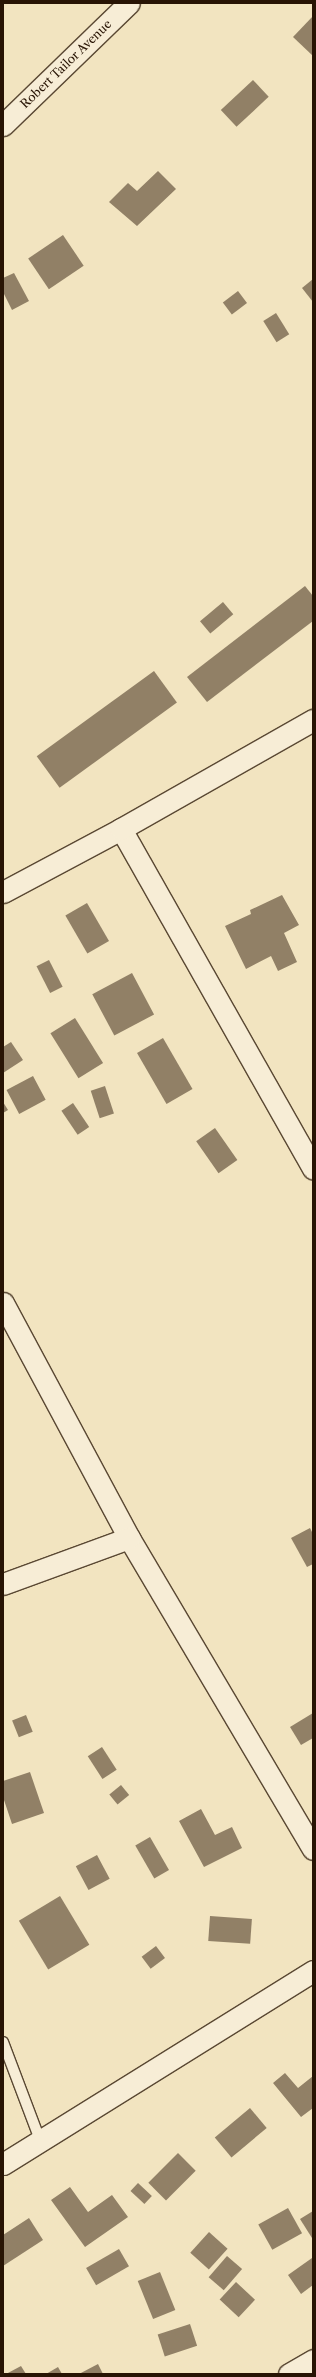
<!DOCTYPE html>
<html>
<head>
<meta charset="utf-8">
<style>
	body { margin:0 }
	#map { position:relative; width:316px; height:2377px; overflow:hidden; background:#f2e4c0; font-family:"Libre Caslon Text",serif }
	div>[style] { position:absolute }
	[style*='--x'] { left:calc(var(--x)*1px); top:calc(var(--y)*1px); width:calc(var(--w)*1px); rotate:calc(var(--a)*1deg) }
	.building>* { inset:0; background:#918066; transform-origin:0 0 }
	.roads { filter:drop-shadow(1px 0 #5a4833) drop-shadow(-1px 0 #5a4833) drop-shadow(0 1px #5a4833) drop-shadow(0 -1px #5a4833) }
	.service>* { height:10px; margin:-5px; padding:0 5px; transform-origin:5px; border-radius:5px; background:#f7edd6 }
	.minor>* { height:21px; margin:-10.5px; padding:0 10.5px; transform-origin:10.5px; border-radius:10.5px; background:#f7edd6 }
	span { translate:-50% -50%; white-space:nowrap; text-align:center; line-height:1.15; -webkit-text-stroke:3px #f7edd6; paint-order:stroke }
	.street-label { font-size:12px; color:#281404 }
	.frame { position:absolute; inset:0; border:4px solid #281404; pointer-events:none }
</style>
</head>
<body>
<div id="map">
	<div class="building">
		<i style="clip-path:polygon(313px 16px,313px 56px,293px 37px)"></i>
		<i style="left:253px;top:80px;width:23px;height:44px;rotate:47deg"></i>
		<i style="clip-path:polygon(158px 171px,176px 189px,137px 226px,109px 202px,128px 183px,137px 191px)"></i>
		<i style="left:63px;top:235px;width:37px;height:42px;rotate:56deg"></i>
		<i style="clip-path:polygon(14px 273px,29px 301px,12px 310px,3px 292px,3px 278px)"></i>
		<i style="clip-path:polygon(313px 279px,313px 302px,302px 288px)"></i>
		<i style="left:238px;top:291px;width:15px;height:19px;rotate:53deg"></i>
		<i style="left:276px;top:313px;width:25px;height:15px;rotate:58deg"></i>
		<i style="clip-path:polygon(305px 586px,313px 596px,313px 621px,207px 702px,187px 677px)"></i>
		<i style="left:223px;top:602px;width:16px;height:30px;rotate:50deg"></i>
		<i style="left:154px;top:671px;width:39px;height:145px;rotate:54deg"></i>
		<i style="clip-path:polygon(282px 895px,299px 925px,284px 933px,297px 962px,278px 971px,271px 956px,246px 969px,225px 926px,251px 914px,250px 910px)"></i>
		<i style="left:87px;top:903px;width:44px;height:25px;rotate:60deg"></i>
		<i style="left:49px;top:960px;width:30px;height:14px;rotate:63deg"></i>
		<i style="left:132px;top:973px;width:47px;height:45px;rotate:62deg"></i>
		<i style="left:75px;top:1018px;width:53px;height:29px;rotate:58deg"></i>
		<i style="left:163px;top:1038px;width:59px;height:30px;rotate:60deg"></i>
		<i style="clip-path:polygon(11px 1042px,23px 1060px,3px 1073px,3px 1047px)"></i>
		<i style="left:33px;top:1076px;width:27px;height:30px;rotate:62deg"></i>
		<i style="left:105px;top:1086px;width:29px;height:15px;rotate:72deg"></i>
		<i style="clip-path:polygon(3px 1102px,8px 1110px,3px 1113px)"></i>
		<i style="left:73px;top:1103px;width:29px;height:14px;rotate:56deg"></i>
		<i style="left:215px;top:1128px;width:39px;height:23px;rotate:55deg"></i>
		<i style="clip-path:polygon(310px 1528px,313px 1534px,313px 1564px,307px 1567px,291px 1538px)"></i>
		<i style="clip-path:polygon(313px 1713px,313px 1738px,301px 1745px,290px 1727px)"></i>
		<i style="left:26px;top:1715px;width:18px;height:15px;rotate:68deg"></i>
		<i style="left:102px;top:1747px;width:27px;height:17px;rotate:57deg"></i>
		<i style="clip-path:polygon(30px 1772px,44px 1813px,12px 1824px,3px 1797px,3px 1781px)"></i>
		<i style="left:121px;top:1785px;width:13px;height:15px;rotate:51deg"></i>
		<i style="clip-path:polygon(201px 1809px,215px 1835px,232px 1827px,242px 1848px,204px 1867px,179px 1821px)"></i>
		<i style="left:150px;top:1837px;width:38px;height:17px;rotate:60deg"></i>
		<i style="left:97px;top:1855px;width:27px;height:24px;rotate:62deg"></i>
		<i style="left:60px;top:1896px;width:57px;height:48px;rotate:59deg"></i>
		<i style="left:210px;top:1916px;width:42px;height:25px;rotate:4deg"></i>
		<i style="left:156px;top:1946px;width:15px;height:18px;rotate:53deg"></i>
		<i style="clip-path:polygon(285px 2073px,298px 2088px,313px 2076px,313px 2108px,301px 2117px,273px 2083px)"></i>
		<i style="left:250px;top:2108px;width:26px;height:46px;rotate:50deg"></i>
		<i style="left:178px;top:2153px;width:25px;height:42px;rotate:45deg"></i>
		<i style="left:138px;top:2183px;width:19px;height:11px;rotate:43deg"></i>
		<i style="clip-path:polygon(70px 2187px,88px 2212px,112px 2195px,128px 2217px,85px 2247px,51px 2200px)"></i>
		<i style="left:288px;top:2208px;width:29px;height:34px;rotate:61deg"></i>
		<i style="clip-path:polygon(313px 2211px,313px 2237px,312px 2238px,300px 2219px)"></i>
		<i style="clip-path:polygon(29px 2218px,43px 2240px,3px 2266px,3px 2235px)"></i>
		<i style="left:209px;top:2232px;width:25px;height:28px;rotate:42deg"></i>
		<i style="left:119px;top:2249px;width:20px;height:38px;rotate:60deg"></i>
		<i style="left:227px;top:2256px;width:20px;height:28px;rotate:41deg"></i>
		<i style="clip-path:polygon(312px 2258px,313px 2285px,301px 2294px,288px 2275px)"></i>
		<i style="left:160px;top:2272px;width:41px;height:24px;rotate:68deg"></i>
		<i style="left:236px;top:2282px;width:26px;height:24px;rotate:43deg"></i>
		<i style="left:190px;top:2324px;width:23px;height:34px;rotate:72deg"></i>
		<i style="clip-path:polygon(98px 2364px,103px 2374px,79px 2374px)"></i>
		<i style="clip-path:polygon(21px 2366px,26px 2374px,6px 2374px)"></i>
		<i style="clip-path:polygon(58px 2367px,62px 2374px,46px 2374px)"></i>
	</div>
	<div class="roads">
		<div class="service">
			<i style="--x:3;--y:2042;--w:105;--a:69.3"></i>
		</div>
		<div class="minor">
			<i style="--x:3;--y:125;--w:175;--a:-44.1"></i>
			<i style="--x:121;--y:829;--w:390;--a:60.5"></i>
			<i style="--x:3;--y:892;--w:134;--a:-28.1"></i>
			<i style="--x:121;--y:829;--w:221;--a:-29.6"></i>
			<i style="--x:3;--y:1303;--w:267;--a:61.8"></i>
			<i style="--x:129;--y:1538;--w:361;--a:59.4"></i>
			<i style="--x:3;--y:1584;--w:134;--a:-20.1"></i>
			<i style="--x:3;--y:2164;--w:365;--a:-31.9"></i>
			<i style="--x:289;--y:2374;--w:28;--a:-30"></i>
		</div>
	</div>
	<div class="street-label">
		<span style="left:66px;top:64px;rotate:-44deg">Robert Tailor Avenue</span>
	</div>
	<div class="frame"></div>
</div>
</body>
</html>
